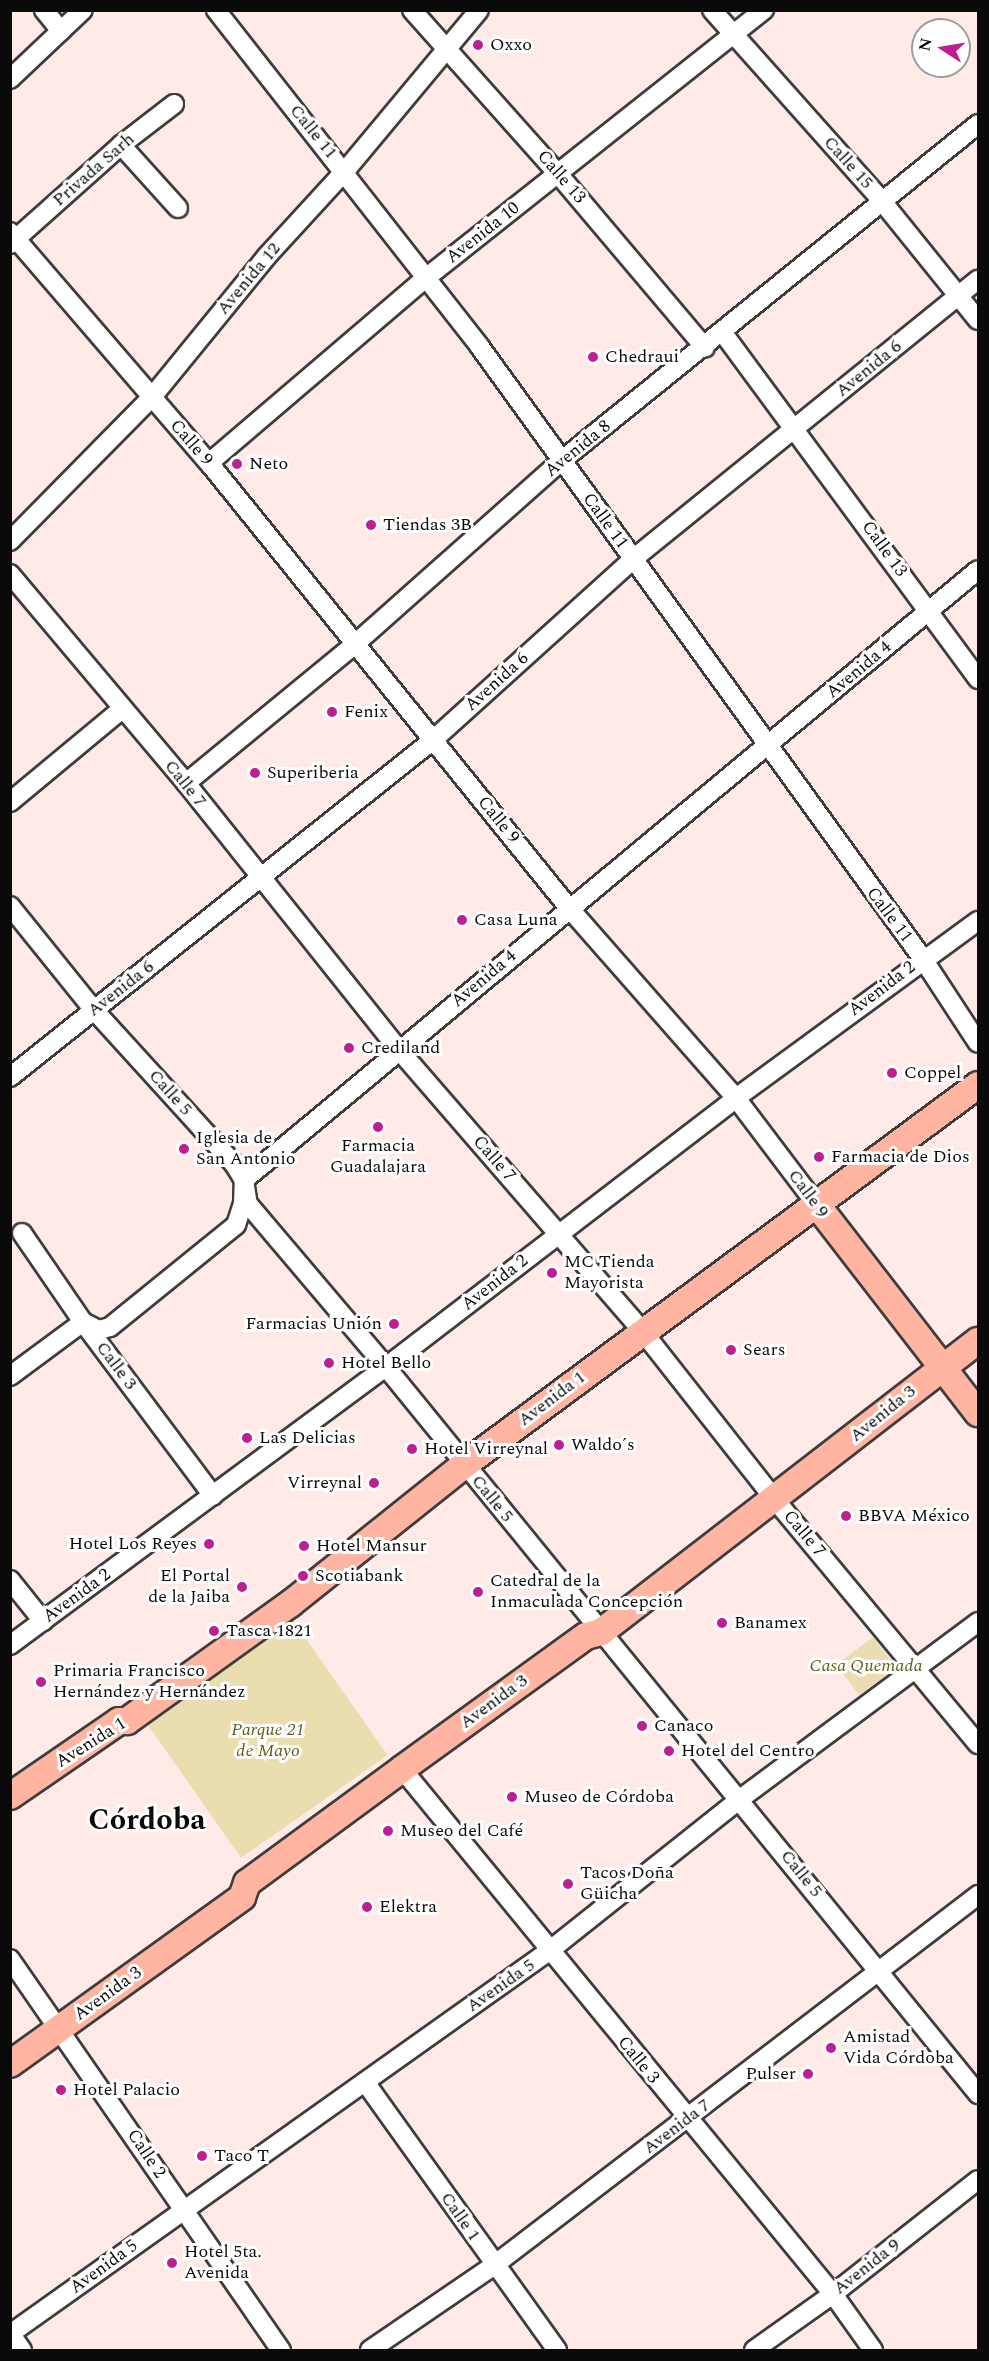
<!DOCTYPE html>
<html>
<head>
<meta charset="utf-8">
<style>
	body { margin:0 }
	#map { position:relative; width:989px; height:2361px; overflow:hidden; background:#ffeae7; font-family:Spectral,serif }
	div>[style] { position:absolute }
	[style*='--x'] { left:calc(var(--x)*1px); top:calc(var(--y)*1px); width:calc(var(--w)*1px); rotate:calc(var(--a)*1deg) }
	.green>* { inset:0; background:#eadeb0; transform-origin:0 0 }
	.roads { filter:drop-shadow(2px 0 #3d3d3d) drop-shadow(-2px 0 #3d3d3d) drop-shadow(0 2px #3d3d3d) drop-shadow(0 -2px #3d3d3d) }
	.minor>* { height:18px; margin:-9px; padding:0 9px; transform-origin:9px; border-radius:9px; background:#fff }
	.secondary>* { height:26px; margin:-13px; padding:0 13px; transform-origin:13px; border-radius:13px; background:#ffb5a2 }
	.dots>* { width:16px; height:16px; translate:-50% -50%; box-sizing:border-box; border:3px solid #fff; border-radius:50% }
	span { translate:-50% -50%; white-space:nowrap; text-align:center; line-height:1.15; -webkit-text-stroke:6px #fff; paint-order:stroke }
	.poi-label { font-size:18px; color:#0a0a0a }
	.left { translate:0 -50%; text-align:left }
	.right { translate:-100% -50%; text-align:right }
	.street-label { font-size:18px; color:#0a0a0a }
	.park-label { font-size:18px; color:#5a6219; font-style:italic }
	.town-label { font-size:30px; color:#0a0a0a; font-weight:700 }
	.frame { position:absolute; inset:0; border:12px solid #0a0a0a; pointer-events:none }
	.north { position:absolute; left:911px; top:18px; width:60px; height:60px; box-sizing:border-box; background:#fff; border:2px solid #9d9d9d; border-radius:50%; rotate:282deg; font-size:16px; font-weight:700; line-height:24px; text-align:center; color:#0a0a0a }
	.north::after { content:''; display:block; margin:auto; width:21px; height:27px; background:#bd1e91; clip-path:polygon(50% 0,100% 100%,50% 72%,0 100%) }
</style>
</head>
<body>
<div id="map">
	<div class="green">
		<i style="left:293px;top:1620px;width:165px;height:179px;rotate:55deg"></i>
		<i style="left:873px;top:1637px;width:38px;height:46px;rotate:53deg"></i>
	</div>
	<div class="roads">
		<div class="minor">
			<i style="--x:44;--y:10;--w:27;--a:51"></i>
			<i style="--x:216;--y:10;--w:428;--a:51.9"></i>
			<i style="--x:480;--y:347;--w:756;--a:54.1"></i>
			<i style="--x:923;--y:959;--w:100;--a:56.8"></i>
			<i style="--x:412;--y:10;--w:221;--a:48.3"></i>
			<i style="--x:559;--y:175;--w:226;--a:49.8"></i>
			<i style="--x:712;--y:10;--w:254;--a:48.3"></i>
			<i style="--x:881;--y:200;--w:154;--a:51.1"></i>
			<i style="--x:10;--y:79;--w:100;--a:-43.4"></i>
			<i style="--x:121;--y:145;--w:85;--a:47.9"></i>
			<i style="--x:10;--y:232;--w:305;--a:49.3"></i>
			<i style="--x:209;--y:463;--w:572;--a:51.03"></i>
			<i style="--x:569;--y:908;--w:253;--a:48.7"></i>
			<i style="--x:736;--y:1098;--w:134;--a:52.9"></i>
			<i style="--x:10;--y:244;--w:149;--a:-41.7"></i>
			<i style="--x:121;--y:145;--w:67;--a:-37.7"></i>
			<i style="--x:723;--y:333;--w:430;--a:53.6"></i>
			<i style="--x:209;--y:463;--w:287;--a:-40.5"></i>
			<i style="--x:427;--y:277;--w:430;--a:-38.4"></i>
			<i style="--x:10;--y:541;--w:202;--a:-45.4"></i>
			<i style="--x:152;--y:397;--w:182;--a:-50.8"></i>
			<i style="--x:267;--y:256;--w:115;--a:-47.5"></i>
			<i style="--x:345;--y:171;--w:209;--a:-50.2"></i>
			<i style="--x:10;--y:574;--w:273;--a:49.9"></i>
			<i style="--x:186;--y:783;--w:342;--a:51.4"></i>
			<i style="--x:399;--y:1050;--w:373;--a:49.1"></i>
			<i style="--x:643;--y:1332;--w:215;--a:51.8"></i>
			<i style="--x:776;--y:1501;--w:316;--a:50.3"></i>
			<i style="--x:186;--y:783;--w:219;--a:-39.4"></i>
			<i style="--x:355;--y:644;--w:276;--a:-41.6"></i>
			<i style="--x:561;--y:461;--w:536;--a:-38.94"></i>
			<i style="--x:10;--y:802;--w:146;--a:-39.7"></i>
			<i style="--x:10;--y:906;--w:134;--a:51.1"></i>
			<i style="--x:94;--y:1010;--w:208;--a:47.7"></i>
			<i style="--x:234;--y:1164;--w:19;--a:58"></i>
			<i style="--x:244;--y:1180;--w:24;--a:81"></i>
			<i style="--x:248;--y:1204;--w:214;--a:49.7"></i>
			<i style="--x:386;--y:1367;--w:938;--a:50.84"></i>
			<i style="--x:10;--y:1077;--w:541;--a:-38.54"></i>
			<i style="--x:433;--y:740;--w:270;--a:-42.1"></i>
			<i style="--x:633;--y:559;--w:444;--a:-39"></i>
			<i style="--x:22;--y:1233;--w:108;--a:55.6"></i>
			<i style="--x:83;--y:1322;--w:217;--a:53.2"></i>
			<i style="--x:10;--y:1376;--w:91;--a:-36.5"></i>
			<i style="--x:83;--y:1322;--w:18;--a:27"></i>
			<i style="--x:99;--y:1330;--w:11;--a:-15"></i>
			<i style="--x:110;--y:1327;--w:162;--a:-39"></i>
			<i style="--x:236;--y:1225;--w:22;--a:-72"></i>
			<i style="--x:243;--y:1204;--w:24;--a:-88"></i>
			<i style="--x:244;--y:1180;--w:954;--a:-39.73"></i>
			<i style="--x:10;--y:1580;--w:53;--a:51.2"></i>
			<i style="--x:10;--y:1645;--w:468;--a:-36.5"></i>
			<i style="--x:386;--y:1367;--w:441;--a:-37.5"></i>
			<i style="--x:736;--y:1098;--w:300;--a:-36.2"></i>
			<i style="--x:402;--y:1769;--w:679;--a:50.62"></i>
			<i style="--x:833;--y:2294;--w:69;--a:54.5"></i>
			<i style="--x:10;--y:1959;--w:476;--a:55.3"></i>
			<i style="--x:365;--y:2082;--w:330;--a:54.4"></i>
			<i style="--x:10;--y:2333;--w:21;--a:55"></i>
			<i style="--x:10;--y:2334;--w:661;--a:-35.4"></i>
			<i style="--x:549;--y:1951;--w:244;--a:-38.5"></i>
			<i style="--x:740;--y:1799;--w:297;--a:-36.6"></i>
			<i style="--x:370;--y:2350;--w:149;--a:-34.3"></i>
			<i style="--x:493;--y:2266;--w:611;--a:-37.41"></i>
			<i style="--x:754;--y:2350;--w:97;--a:-35.3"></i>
			<i style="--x:833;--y:2294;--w:184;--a:-38.2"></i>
		</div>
		<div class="secondary">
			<i style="--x:817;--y:1205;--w:263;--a:52.3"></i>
			<i style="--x:10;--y:1796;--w:132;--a:-34.5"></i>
			<i style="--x:119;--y:1721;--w:8;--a:0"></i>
			<i style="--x:127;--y:1721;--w:201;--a:-35.7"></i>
			<i style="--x:290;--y:1604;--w:223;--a:-38.6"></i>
			<i style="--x:464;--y:1465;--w:639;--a:-36.48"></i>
			<i style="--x:10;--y:2064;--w:286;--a:-35.7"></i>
			<i style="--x:242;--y:1897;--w:15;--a:-70"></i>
			<i style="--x:247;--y:1883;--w:192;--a:-36.3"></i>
			<i style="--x:402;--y:1769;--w:227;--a:-35.9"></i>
			<i style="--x:586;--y:1636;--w:16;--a:-15"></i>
			<i style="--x:601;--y:1632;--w:476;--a:-37.7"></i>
		</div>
	</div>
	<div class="dots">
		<i style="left:478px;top:45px;background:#bd1e91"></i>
		<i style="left:593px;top:357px;background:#bd1e91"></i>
		<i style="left:237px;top:464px;background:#bd1e91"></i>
		<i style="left:371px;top:525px;background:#bd1e91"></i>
		<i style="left:332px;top:712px;background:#bd1e91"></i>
		<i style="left:255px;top:773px;background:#bd1e91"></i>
		<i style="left:462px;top:920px;background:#bd1e91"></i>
		<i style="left:349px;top:1048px;background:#bd1e91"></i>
		<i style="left:892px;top:1073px;background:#bd1e91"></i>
		<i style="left:378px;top:1127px;background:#bd1e91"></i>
		<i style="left:184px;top:1149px;background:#bd1e91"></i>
		<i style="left:819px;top:1157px;background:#bd1e91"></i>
		<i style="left:552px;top:1273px;background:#bd1e91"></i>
		<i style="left:394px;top:1324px;background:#bd1e91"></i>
		<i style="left:731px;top:1350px;background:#bd1e91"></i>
		<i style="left:329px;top:1363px;background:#bd1e91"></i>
		<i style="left:247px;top:1438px;background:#bd1e91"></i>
		<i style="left:559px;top:1445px;background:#bd1e91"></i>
		<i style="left:412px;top:1449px;background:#bd1e91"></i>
		<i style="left:374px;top:1483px;background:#bd1e91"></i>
		<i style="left:846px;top:1516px;background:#bd1e91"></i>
		<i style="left:209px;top:1544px;background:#bd1e91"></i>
		<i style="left:304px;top:1546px;background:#bd1e91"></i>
		<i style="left:303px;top:1576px;background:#bd1e91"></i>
		<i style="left:242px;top:1587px;background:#bd1e91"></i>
		<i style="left:478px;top:1592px;background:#bd1e91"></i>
		<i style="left:722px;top:1623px;background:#bd1e91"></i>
		<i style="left:214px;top:1631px;background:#bd1e91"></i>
		<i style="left:41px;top:1682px;background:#bd1e91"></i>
		<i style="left:642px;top:1726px;background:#bd1e91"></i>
		<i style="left:669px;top:1751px;background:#bd1e91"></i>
		<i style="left:512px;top:1797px;background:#bd1e91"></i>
		<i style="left:388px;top:1831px;background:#bd1e91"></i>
		<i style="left:568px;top:1884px;background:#bd1e91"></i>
		<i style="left:367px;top:1907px;background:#bd1e91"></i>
		<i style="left:831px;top:2048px;background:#bd1e91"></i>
		<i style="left:808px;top:2074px;background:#bd1e91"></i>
		<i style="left:61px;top:2090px;background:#bd1e91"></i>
		<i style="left:202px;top:2156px;background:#bd1e91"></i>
		<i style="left:172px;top:2263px;background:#bd1e91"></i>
	</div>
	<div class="poi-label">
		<span class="left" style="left:490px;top:45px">Oxxo</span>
		<span class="left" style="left:605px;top:357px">Chedraui</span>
		<span class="left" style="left:249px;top:464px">Neto</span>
		<span class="left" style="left:383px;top:525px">Tiendas 3B</span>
		<span class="left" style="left:344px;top:712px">Fenix</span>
		<span class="left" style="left:267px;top:773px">Superiberia</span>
		<span class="left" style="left:474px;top:920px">Casa Luna</span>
		<span class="left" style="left:361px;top:1048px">Crediland</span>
		<span class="left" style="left:904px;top:1073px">Coppel</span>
		<span class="left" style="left:196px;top:1149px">Iglesia de<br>San Antonio</span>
		<span style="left:378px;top:1157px">Farmacia<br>Guadalajara</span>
		<span class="left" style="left:831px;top:1157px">Farmacia de Dios</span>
		<span class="left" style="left:564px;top:1273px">MC Tienda<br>Mayorista</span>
		<span class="right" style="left:382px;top:1324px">Farmacias Unión</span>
		<span class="left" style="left:743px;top:1350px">Sears</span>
		<span class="left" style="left:341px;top:1363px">Hotel Bello</span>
		<span class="left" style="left:259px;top:1438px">Las Delicias</span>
		<span class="left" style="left:571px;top:1445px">Waldo´s</span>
		<span class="left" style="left:424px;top:1449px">Hotel Virreynal</span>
		<span class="right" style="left:362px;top:1483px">Virreynal</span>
		<span class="left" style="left:858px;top:1516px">BBVA México</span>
		<span class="right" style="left:197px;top:1544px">Hotel Los Reyes</span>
		<span class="left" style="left:316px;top:1546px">Hotel Mansur</span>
		<span class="left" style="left:315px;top:1576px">Scotiabank</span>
		<span class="right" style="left:230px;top:1587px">El Portal<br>de la Jaiba</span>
		<span class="left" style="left:490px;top:1592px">Catedral de la<br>Inmaculada Concepción</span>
		<span class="left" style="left:734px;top:1623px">Banamex</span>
		<span class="left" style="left:226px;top:1631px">Tasca 1821</span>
		<span class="left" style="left:53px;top:1682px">Primaria Francisco<br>Hernández y Hernández</span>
		<span class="left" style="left:654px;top:1726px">Canaco</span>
		<span class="left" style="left:681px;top:1751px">Hotel del Centro</span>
		<span class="left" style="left:524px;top:1797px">Museo de Córdoba</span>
		<span class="left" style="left:400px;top:1831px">Museo del Café</span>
		<span class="left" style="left:580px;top:1884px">Tacos Doña<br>Güicha</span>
		<span class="left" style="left:379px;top:1907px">Elektra</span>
		<span class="left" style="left:843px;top:2048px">Amistad<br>Vida Córdoba</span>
		<span class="right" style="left:796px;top:2074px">Pulser</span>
		<span class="left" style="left:73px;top:2090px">Hotel Palacio</span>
		<span class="left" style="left:214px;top:2156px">Taco T</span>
		<span class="left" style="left:184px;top:2263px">Hotel 5ta.<br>Avenida</span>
	</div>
	<div class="street-label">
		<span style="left:313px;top:132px;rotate:51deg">Calle 11</span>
		<span style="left:848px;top:163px;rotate:48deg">Calle 15</span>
		<span style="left:94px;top:170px;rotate:-41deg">Privada Sarh</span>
		<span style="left:561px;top:177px;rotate:49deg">Calle 13</span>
		<span style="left:483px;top:233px;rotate:-38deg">Avenida 10</span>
		<span style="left:249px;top:279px;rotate:-50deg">Avenida 12</span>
		<span style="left:869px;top:369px;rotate:-39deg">Avenida 6</span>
		<span style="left:191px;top:443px;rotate:49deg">Calle 9</span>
		<span style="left:578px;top:449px;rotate:-39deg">Avenida 8</span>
		<span style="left:605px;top:521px;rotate:54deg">Calle 11</span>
		<span style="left:884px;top:549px;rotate:54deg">Calle 13</span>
		<span style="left:859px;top:670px;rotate:-40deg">Avenida 4</span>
		<span style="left:497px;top:682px;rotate:-42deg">Avenida 6</span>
		<span style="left:185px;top:784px;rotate:51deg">Calle 7</span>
		<span style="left:498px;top:820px;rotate:51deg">Calle 9</span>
		<span style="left:889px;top:915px;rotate:53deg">Calle 11</span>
		<span style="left:484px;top:979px;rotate:-40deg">Avenida 4</span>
		<span style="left:121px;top:989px;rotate:-38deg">Avenida 6</span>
		<span style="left:882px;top:989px;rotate:-37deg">Avenida 2</span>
		<span style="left:170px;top:1093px;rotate:48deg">Calle 5</span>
		<span style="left:494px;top:1159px;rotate:49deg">Calle 7</span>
		<span style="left:808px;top:1194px;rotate:53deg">Calle 9</span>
		<span style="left:495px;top:1283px;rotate:-38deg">Avenida 2</span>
		<span style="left:116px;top:1366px;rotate:53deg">Calle 3</span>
		<span style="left:552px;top:1399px;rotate:-37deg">Avenida 1</span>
		<span style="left:883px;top:1414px;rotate:-39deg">Avenida 3</span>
		<span style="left:492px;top:1499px;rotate:51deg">Calle 5</span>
		<span style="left:804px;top:1534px;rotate:50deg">Calle 7</span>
		<span style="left:77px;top:1596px;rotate:-36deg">Avenida 2</span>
		<span style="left:494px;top:1702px;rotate:-36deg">Avenida 3</span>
		<span style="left:91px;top:1743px;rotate:-32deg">Avenida 1</span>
		<span style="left:801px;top:1874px;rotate:51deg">Calle 5</span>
		<span style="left:501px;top:1986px;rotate:-35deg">Avenida 5</span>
		<span style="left:108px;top:1994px;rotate:-36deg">Avenida 3</span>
		<span style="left:638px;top:2060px;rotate:51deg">Calle 3</span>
		<span style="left:677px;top:2127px;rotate:-37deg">Avenida 7</span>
		<span style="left:146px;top:2154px;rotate:56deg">Calle 2</span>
		<span style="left:460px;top:2217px;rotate:55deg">Calle 1</span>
		<span style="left:104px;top:2267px;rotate:-36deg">Avenida 5</span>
		<span style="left:867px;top:2267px;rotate:-38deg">Avenida 9</span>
	</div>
	<div class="park-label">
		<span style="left:866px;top:1666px">Casa Quemada</span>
		<span style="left:268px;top:1741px">Parque 21<br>de Mayo</span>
	</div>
	<div class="town-label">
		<span style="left:147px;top:1820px">Córdoba</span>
	</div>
	<div class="frame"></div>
	<div class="north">N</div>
</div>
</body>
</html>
